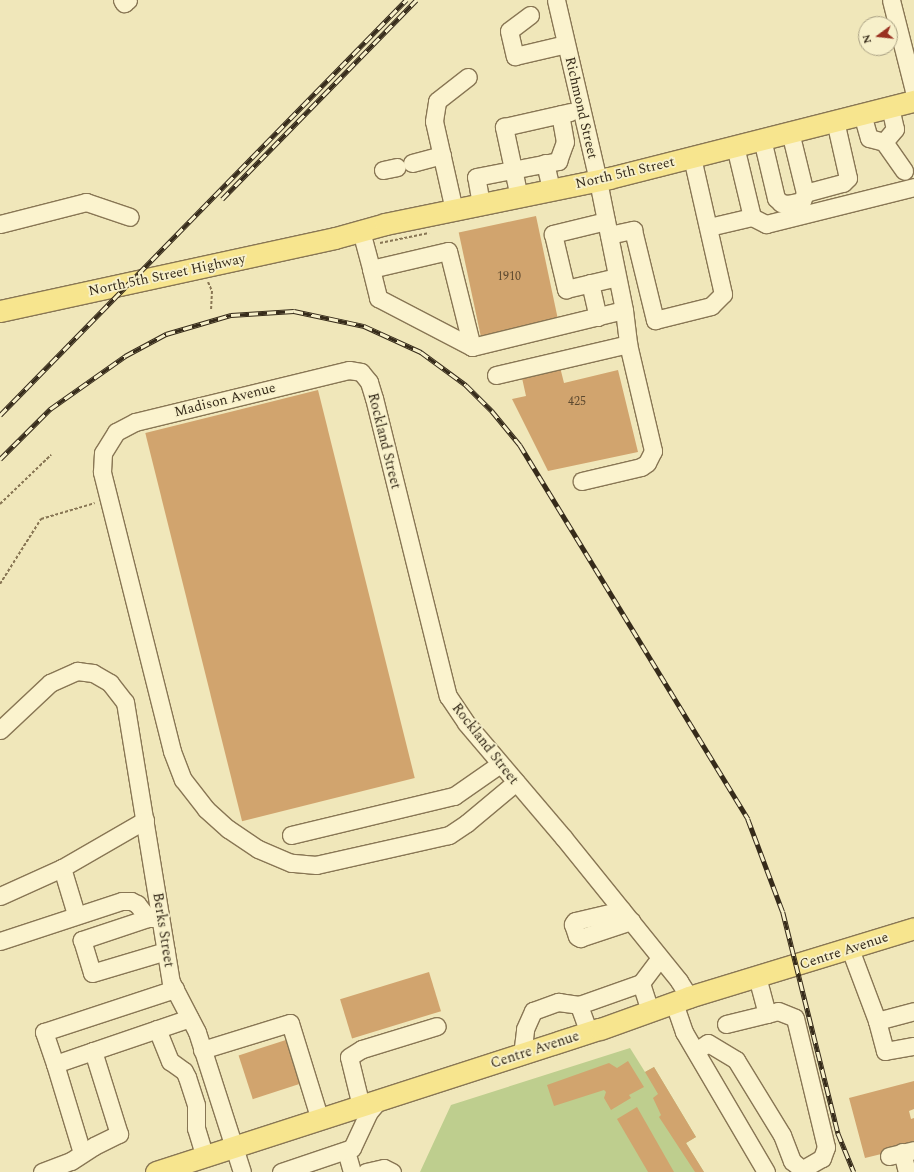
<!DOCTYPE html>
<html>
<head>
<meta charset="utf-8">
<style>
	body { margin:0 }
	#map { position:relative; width:914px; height:1172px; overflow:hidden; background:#f0e7ba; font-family:Spectral,serif }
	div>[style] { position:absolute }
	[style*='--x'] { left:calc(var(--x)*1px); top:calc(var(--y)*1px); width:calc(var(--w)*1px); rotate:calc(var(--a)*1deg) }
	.green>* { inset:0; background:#bece8e }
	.building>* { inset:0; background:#d1a46e; transform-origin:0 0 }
	.path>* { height:2px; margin-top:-1px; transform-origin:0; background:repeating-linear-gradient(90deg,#887654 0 3px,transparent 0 5px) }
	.roads { filter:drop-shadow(1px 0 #887654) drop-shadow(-1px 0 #887654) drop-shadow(0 1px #887654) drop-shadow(0 -1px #887654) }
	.minor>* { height:17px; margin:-8.5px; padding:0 8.5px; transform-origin:8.5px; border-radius:8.5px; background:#fbf3ce }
	.major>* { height:21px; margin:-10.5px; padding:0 10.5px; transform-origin:10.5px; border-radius:10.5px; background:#f7e58e }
	.rail>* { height:4.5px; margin-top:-2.25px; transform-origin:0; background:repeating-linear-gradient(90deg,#f7f0ca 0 9px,#362b1a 0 18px); box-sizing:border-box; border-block:1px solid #362b1a }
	span { translate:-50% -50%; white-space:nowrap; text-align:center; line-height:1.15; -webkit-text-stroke:3.5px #f7f0ca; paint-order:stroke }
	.number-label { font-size:12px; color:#5d492f }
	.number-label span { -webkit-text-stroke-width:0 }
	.street-label { font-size:14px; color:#362b1a }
	.north { position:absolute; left:858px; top:16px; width:40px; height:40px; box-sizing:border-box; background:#f7f0ca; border:1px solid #aaa184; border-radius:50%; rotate:255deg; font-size:11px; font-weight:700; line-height:16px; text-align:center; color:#362b1a }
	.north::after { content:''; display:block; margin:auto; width:14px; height:18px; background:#9a3020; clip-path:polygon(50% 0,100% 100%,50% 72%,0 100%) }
</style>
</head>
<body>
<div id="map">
	<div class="green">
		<i style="clip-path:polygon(630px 1048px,645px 1072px,654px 1067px,696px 1137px,686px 1143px,704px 1172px,420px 1172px,451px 1105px)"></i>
	</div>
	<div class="building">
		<i style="left:536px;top:216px;width:107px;height:79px;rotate:78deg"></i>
		<i style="clip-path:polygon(560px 367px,564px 383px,618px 370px,638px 452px,548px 471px,512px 399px,526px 396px,522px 378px)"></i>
		<i style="left:318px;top:390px;width:400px;height:178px;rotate:76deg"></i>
		<i style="left:429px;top:972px;width:41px;height:93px;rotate:73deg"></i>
		<i style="left:289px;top:1039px;width:46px;height:53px;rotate:72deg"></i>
		<i style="clip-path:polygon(628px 1061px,644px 1087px,629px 1095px,631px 1098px,611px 1110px,604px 1098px,606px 1092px,604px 1090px,554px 1106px,547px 1085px,609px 1063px,617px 1068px)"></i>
		<i style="clip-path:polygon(654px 1067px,696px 1137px,686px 1143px,704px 1172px,695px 1172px,659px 1117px,661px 1115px,653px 1098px,658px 1094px,645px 1072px)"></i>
		<i style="clip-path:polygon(914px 1081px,914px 1109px,909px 1111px,911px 1119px,914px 1118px,914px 1146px,865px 1158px,849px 1098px)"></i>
		<i style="clip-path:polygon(637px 1107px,674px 1172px,648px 1172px,617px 1119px)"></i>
	</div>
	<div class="path">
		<i style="--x:380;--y:243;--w:50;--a:-11.5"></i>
		<i style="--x:208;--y:282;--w:10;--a:66"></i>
		<i style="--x:212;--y:291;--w:20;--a:93"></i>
		<i style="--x:0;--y:504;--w:71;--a:-43.9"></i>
		<i style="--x:0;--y:584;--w:77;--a:-57.8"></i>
		<i style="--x:41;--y:519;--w:56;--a:-16.5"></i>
	</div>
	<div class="roads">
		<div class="minor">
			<i style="--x:122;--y:0;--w:4;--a:56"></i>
			<i style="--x:124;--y:3;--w:5;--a:-37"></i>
			<i style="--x:556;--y:0;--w:186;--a:76.9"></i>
			<i style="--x:598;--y:181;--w:132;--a:78.6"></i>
			<i style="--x:624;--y:310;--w:34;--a:83"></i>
			<i style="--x:628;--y:344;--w:110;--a:76.8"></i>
			<i style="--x:653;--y:451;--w:13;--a:117"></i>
			<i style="--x:647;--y:463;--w:7;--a:146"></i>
			<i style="--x:641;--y:467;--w:61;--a:166.7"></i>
			<i style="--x:891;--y:0;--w:94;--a:75.8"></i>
			<i style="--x:530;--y:15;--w:26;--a:143"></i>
			<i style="--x:509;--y:31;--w:26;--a:77"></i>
			<i style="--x:515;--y:56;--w:52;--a:-13.2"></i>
			<i style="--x:862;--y:114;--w:25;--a:74"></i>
			<i style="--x:869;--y:138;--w:16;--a:15"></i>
			<i style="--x:884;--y:142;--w:35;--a:55"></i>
			<i style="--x:762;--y:139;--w:61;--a:76.7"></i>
			<i style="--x:776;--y:198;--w:7;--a:45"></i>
			<i style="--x:781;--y:203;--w:6;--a:9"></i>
			<i style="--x:787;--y:204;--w:15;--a:-11"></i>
			<i style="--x:802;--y:201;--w:9;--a:-69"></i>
			<i style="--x:805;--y:193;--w:63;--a:-103.8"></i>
			<i style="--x:884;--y:142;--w:17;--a:-50"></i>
			<i style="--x:895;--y:129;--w:23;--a:-103"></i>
			<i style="--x:412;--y:163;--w:31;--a:-15"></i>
			<i style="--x:545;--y:163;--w:28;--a:77"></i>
			<i style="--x:383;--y:170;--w:14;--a:-12"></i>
			<i style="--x:805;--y:193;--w:39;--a:-15"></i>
			<i style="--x:843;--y:183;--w:7;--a:-45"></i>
			<i style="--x:848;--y:178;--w:58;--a:-102.8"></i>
			<i style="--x:519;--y:197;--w:72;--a:-102.1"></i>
			<i style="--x:504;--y:127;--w:68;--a:-12.8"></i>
			<i style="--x:481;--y:204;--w:27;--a:-100"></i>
			<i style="--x:476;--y:177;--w:84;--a:-11"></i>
			<i style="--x:558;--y:161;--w:20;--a:-70"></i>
			<i style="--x:565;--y:142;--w:28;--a:-100"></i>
			<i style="--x:454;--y:210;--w:91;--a:-102.7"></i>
			<i style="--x:434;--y:121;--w:20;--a:-81"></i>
			<i style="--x:437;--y:101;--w:39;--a:-38"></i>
			<i style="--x:752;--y:217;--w:16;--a:27"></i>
			<i style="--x:766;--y:224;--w:153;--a:-14"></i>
			<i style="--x:606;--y:221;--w:55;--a:166.2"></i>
			<i style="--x:553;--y:234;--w:57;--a:76.7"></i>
			<i style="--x:566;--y:289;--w:52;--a:-13.2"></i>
			<i style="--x:0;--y:224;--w:89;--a:-14.3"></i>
			<i style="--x:86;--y:202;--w:46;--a:18.8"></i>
			<i style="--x:709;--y:227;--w:44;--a:-13.1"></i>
			<i style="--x:752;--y:217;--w:73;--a:-103.5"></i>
			<i style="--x:361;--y:231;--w:39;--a:75"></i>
			<i style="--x:371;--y:269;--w:30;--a:76"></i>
			<i style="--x:378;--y:298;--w:106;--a:27.5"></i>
			<i style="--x:472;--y:347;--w:99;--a:-104"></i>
			<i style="--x:448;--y:251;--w:79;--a:166.8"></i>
			<i style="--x:609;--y:235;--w:25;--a:-12"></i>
			<i style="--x:633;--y:230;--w:93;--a:76.3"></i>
			<i style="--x:655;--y:320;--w:58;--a:-14"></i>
			<i style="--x:711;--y:306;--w:17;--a:-45"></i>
			<i style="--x:723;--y:294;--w:140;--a:-102.8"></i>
			<i style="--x:590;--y:283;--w:35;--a:77"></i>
			<i style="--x:472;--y:347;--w:156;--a:-13.7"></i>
			<i style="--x:496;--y:375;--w:136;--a:-13.2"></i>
			<i style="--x:0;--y:730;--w:69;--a:-43.2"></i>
			<i style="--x:50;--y:683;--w:30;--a:-24"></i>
			<i style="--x:77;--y:671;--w:16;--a:7"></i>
			<i style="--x:93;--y:673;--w:20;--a:30"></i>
			<i style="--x:110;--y:683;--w:24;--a:52"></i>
			<i style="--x:125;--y:702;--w:284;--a:80.7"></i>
			<i style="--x:171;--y:982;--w:56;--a:62.5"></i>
			<i style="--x:197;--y:1032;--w:147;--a:72.2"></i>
			<i style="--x:516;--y:782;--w:64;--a:140.1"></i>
			<i style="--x:467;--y:823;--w:22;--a:146"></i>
			<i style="--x:449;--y:835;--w:136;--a:167.3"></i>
			<i style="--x:316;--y:865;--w:25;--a:-175"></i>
			<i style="--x:291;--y:863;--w:36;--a:-157"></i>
			<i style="--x:258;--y:849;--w:36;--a:-146"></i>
			<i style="--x:228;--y:829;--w:30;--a:-138"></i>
			<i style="--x:206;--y:809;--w:37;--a:-128"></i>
			<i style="--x:183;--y:780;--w:31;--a:-111"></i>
			<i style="--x:172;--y:751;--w:288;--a:-104.1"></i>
			<i style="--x:102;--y:472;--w:19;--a:-87"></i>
			<i style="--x:103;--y:453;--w:25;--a:-58"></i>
			<i style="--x:116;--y:432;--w:21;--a:-28"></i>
			<i style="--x:135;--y:422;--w:220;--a:-13.7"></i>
			<i style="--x:349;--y:370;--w:12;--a:9"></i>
			<i style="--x:361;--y:372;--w:13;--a:51"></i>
			<i style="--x:369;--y:382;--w:17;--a:73"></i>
			<i style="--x:374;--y:398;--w:307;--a:76.1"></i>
			<i style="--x:448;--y:696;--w:32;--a:56"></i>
			<i style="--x:466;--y:723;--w:150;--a:49.6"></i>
			<i style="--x:563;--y:837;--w:185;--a:51.1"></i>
			<i style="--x:679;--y:981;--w:19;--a:58"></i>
			<i style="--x:291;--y:835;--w:168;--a:-13.5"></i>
			<i style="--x:454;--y:796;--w:56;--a:-34.8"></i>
			<i style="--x:62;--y:868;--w:48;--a:73.1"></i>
			<i style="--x:0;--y:896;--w:68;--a:-24.3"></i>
			<i style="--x:62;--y:868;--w:96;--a:-30"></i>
			<i style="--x:622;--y:910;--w:48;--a:166.8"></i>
			<i style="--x:575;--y:921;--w:4;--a:124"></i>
			<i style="--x:573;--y:924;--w:13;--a:72"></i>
			<i style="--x:577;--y:936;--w:4;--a:34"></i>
			<i style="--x:580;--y:938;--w:54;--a:-18.4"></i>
			<i style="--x:148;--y:918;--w:70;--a:161.6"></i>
			<i style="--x:82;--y:940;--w:34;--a:73"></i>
			<i style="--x:92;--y:973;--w:77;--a:-16.6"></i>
			<i style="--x:0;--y:941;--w:128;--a:-18.2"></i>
			<i style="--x:122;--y:901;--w:9;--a:0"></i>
			<i style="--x:131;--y:901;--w:7;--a:27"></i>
			<i style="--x:137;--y:904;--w:18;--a:52"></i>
			<i style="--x:148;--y:918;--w:10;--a:0"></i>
			<i style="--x:850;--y:949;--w:77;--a:69.4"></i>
			<i style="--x:877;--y:1021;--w:38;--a:-15"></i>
			<i style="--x:674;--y:1003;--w:31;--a:71"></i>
			<i style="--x:684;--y:1032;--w:162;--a:59.6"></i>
			<i style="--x:650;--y:1011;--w:29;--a:-108"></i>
			<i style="--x:641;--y:983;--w:31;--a:-53"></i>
			<i style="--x:767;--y:1014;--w:11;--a:-15"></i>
			<i style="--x:778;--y:1011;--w:18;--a:22"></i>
			<i style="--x:795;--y:1018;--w:133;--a:76.5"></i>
			<i style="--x:826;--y:1147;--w:12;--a:110"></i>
			<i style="--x:822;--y:1158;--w:22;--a:150"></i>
			<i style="--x:877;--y:1021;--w:31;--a:75"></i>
			<i style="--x:885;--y:1051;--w:29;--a:-10"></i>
			<i style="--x:726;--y:1024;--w:42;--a:-13.7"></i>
			<i style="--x:767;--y:1014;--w:38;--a:-105"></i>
			<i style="--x:157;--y:1029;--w:35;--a:68"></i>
			<i style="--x:170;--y:1061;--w:17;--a:36"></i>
			<i style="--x:184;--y:1071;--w:7;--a:63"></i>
			<i style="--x:187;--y:1077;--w:29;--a:72"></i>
			<i style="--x:196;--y:1105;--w:23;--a:90"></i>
			<i style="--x:196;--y:1128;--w:30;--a:73"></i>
			<i style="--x:589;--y:1033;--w:30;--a:-110"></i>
			<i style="--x:579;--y:1005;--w:66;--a:-19.5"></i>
			<i style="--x:202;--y:1050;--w:92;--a:-17.1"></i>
			<i style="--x:290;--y:1023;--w:102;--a:72.8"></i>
			<i style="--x:93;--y:1051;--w:102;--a:-18.8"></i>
			<i style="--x:696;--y:1051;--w:14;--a:-34"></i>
			<i style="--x:708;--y:1043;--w:33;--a:31"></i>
			<i style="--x:736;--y:1060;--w:88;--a:58.5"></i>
			<i style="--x:782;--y:1135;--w:28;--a:69"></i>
			<i style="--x:792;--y:1161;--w:17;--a:40"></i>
			<i style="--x:522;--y:1055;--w:26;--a:-83"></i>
			<i style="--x:525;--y:1029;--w:20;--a:-66"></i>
			<i style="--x:533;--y:1011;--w:27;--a:-20"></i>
			<i style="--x:558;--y:1002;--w:21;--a:8"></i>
			<i style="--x:55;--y:1064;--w:34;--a:-109"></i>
			<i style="--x:44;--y:1032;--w:138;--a:-18.2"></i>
			<i style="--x:361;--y:1106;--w:50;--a:-103.8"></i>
			<i style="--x:349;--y:1057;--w:15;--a:-32"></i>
			<i style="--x:362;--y:1049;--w:78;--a:-17"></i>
			<i style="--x:346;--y:1151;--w:22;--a:74"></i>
			<i style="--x:902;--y:1152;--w:21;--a:76"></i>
			<i style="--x:889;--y:1156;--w:26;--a:-13"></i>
			<i style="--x:42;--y:1172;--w:31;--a:-21"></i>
			<i style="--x:71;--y:1161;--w:27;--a:-33"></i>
			<i style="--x:94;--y:1146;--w:28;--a:-26"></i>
			<i style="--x:119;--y:1134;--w:87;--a:-107.4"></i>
			<i style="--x:93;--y:1051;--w:40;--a:161.1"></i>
			<i style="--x:55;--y:1064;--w:93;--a:73.1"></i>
			<i style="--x:281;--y:1172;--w:75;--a:-18.7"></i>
			<i style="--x:352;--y:1148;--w:38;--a:-65"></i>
			<i style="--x:368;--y:1113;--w:16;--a:-50"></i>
			<i style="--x:366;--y:1172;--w:18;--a:-13"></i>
			<i style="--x:384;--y:1168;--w:9;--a:27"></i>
		</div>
		<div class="major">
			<i style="--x:0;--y:311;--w:343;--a:-12.3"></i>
			<i style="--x:335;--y:238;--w:52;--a:-15.6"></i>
			<i style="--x:385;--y:224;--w:229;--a:-11.6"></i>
			<i style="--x:609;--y:178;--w:315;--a:-14.2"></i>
			<i style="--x:156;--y:1172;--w:466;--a:-17.9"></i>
			<i style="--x:600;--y:1029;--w:95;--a:-19.8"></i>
			<i style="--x:689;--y:997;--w:235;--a:-17"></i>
		</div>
	</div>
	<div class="rail">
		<i style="--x:222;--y:199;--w:278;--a:-45.7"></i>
		<i style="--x:0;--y:415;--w:581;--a:-45.63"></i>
		<i style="--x:0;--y:459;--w:71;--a:-45"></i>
		<i style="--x:50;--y:409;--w:92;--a:-35.2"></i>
		<i style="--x:125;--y:356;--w:47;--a:-28.2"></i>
		<i style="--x:166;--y:334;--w:68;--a:-16.3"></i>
		<i style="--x:231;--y:315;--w:63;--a:-3.6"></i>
		<i style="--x:294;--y:311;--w:72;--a:12.1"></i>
		<i style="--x:364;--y:326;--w:63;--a:24.5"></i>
		<i style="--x:421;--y:352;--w:56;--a:36.3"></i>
		<i style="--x:466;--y:385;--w:37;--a:45"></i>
		<i style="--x:492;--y:411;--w:44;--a:50.5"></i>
		<i style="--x:520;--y:445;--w:438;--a:58.6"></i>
		<i style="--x:748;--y:819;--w:99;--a:69.4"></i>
		<i style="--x:783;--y:912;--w:228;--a:76"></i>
		<i style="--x:838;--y:1133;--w:42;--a:67.7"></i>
	</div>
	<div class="number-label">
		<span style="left:509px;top:277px">1910</span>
		<span style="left:577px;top:402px">425</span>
	</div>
	<div class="street-label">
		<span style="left:581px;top:108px;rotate:77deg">Richmond Street</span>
		<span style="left:625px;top:173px;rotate:-13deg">North 5th Street</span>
		<span style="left:167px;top:275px;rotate:-12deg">North 5th Street Highway</span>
		<span style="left:225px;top:400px;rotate:-14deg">Madison Avenue</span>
		<span style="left:384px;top:441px;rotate:76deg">Rockland Street</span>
		<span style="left:485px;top:744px;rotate:52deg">Rockland Street</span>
		<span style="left:163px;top:930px;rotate:81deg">Berks Street</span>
		<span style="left:844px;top:951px;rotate:-18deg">Centre Avenue</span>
		<span style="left:535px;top:1050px;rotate:-18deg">Centre Avenue</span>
	</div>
	<div class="north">N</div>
</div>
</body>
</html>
